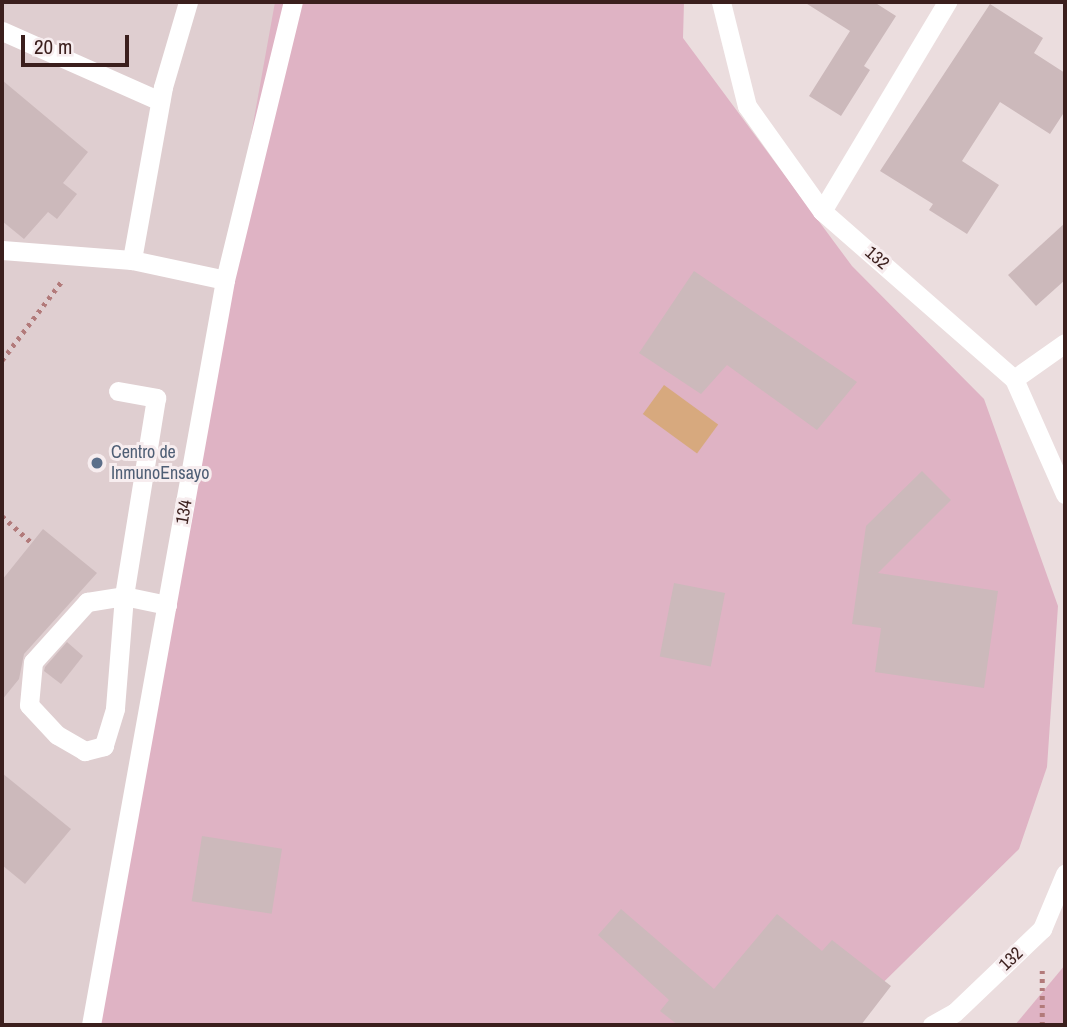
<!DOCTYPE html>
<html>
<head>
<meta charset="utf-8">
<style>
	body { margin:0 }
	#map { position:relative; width:1067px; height:1027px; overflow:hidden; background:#ebddde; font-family:"Archivo Narrow",sans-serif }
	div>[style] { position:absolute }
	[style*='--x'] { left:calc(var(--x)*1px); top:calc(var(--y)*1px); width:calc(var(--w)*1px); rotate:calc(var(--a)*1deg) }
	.built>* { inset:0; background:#dfced0 }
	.green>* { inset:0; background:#dfb3c4 }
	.water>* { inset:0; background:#d7a97e; transform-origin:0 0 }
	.building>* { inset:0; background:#ccb9bb; transform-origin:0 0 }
	.path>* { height:4.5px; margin-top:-2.25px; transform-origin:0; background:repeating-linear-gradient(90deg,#b27a7a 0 3.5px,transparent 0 8.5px) }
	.service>* { height:19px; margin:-9.5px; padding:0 9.5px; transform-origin:9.5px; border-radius:9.5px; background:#fff }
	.minor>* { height:19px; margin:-9.5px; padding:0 9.5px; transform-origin:9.5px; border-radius:9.5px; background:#fff }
	.dots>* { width:19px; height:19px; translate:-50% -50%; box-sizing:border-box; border:4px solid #f7edef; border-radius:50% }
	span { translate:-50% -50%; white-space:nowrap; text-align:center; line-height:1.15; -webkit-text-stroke:6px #f7edef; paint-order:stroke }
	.street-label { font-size:18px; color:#3b1f1d }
	.service-label { font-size:18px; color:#4e5e75 }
	.left { translate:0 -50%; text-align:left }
	.frame { position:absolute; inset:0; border:4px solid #3b1f1d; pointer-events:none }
	.scale { position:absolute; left:21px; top:35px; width:108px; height:32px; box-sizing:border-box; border:4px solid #3b1f1d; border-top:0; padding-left:9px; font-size:21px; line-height:24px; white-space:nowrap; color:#3b1f1d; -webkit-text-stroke:5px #f7edef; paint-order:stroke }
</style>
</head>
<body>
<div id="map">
	<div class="built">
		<i style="clip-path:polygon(2px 2px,279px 2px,91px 1025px,2px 1025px)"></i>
	</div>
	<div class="green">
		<i style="clip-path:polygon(275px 2px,684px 2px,683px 38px,852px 266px,984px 399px,1058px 606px,1047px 767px,1019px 849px,847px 1018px,827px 1025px,91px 1025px)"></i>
		<i style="clip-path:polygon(1065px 965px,1065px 1025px,1015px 1025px)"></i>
	</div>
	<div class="water">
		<i style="left:664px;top:385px;width:67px;height:36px;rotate:36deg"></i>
	</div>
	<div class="building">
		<i style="clip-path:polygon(804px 2px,874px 2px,896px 16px,864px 66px,870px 70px,841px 116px,809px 96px,850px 31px)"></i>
		<i style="clip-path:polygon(990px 4px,1043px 38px,1034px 53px,1065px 73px,1065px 111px,1050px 134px,1000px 102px,962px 161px,999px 185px,967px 234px,929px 210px,933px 204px,880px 171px)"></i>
		<i style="clip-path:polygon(2px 80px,88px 152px,63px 183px,77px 194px,57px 219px,48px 212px,24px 239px,2px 221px)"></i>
		<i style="clip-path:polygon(1065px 223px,1065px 280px,1036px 306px,1008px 275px)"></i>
		<i style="clip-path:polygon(694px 271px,857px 382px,817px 430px,727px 365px,701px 394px,639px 353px)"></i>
		<i style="clip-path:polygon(922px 471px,951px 500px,878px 573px,998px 591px,984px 688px,875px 672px,881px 628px,852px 624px,866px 526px)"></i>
		<i style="clip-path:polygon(43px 529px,97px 573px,24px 654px,19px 679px,2px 700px,2px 580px)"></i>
		<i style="left:674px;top:583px;width:52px;height:75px;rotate:11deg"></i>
		<i style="clip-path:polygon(67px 642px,83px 656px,61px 684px,44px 671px,45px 667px)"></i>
		<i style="clip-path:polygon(2px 773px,71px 829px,25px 884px,2px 865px)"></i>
		<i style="left:202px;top:836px;width:81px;height:66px;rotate:9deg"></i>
		<i style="clip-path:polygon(621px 909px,714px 989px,777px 914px,822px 951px,832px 940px,891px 986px,861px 1025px,678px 1025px,660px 1011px,669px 1000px,598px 935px)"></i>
	</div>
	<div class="path">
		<i style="--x:2;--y:360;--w:98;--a:-52.9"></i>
		<i style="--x:2;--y:516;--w:40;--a:42"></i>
		<i style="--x:1042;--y:1025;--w:57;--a:-90"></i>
	</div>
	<div class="service">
		<i style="--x:188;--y:2;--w:89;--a:106.4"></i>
		<i style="--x:163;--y:87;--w:176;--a:100.2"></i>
		<i style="--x:132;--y:260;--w:95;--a:12.1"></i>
		<i style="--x:2;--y:31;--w:173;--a:23.9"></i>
		<i style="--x:2;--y:250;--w:130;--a:4.4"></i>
		<i style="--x:118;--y:391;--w:39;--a:10"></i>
		<i style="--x:156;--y:398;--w:201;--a:99.2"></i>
		<i style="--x:124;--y:596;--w:113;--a:94.6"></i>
		<i style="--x:115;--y:709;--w:39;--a:107"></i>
		<i style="--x:104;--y:746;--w:20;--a:165"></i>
		<i style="--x:85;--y:751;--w:32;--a:-150"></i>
		<i style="--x:57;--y:735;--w:41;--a:-133"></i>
		<i style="--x:29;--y:705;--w:43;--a:-84.7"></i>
		<i style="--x:33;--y:662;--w:81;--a:-48"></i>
		<i style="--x:87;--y:602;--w:37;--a:-9"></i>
		<i style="--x:124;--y:596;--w:44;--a:11.8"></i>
	</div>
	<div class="minor">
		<i style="--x:721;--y:2;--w:107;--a:76"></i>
		<i style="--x:747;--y:106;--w:129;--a:54.5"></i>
		<i style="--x:822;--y:211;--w:255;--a:41.2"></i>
		<i style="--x:1014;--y:379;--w:126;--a:66.1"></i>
		<i style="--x:822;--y:211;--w:244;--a:-59.1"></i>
		<i style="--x:1014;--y:379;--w:62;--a:-35.2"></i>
		<i style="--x:91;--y:1025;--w:757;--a:-79.8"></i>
		<i style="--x:225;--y:280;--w:286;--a:-76.3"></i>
		<i style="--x:932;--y:1025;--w:25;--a:-29"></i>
		<i style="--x:954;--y:1013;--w:122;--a:-43.7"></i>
		<i style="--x:1042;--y:929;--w:60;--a:-67.3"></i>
	</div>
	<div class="dots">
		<i style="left:97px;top:463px;background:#5c6f8a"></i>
	</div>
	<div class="street-label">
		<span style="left:877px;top:258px;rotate:41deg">132</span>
		<span style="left:184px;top:512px;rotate:-80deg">134</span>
		<span style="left:1011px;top:959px;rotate:-44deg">132</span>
	</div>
	<div class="service-label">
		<span class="left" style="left:111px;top:463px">Centro de<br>InmunoEnsayo</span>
	</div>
	<div class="frame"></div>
	<div class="scale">20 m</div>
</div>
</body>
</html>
